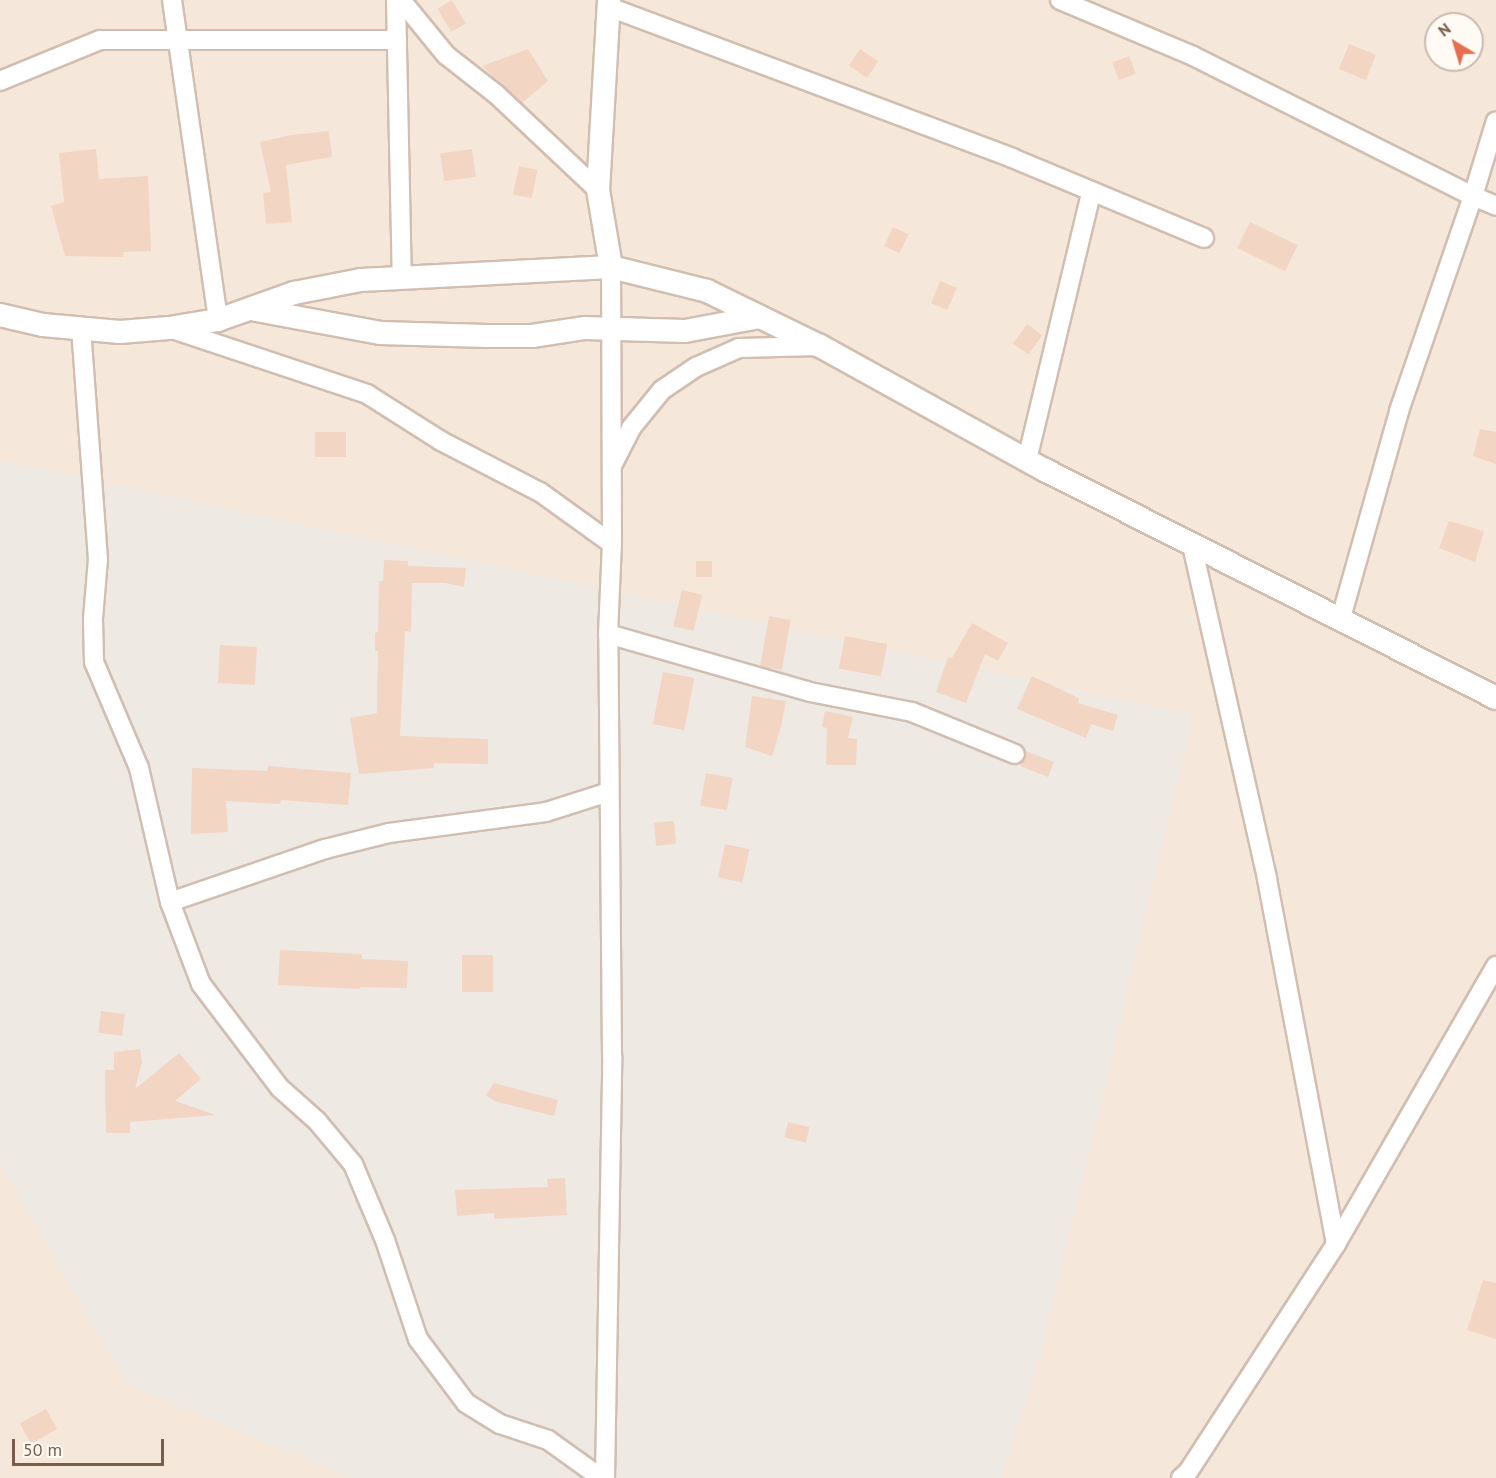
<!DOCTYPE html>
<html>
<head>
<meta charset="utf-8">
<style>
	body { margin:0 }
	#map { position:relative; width:1496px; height:1478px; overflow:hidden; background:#fdf6ec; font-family:"PT Sans",sans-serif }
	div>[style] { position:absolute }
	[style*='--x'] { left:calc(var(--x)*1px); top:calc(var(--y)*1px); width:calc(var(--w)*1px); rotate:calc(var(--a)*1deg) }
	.residential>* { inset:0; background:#f5e8da }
	.industrial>* { inset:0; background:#efe9e4 }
	.building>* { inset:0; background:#f3d5c3; transform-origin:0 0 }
	.roads { filter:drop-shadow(2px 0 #d1beb0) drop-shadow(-2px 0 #d1beb0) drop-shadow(0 2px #d1beb0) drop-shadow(0 -2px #d1beb0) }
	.minor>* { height:18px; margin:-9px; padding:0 9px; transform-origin:9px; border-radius:9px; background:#fff }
	.tertiary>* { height:22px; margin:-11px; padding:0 11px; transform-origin:11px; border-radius:11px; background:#fff }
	span { translate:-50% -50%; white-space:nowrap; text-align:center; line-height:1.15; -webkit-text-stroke:6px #fffaf3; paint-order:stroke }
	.north { position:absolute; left:1424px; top:12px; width:60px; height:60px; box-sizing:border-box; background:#fffaf3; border:2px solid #cabbb1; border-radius:50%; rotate:322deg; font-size:16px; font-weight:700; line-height:24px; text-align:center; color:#7a5c4d }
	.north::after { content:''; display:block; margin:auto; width:21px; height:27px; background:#e76f51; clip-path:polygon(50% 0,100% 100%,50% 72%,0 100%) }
	.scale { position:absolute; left:12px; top:1439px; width:152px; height:27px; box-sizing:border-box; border:3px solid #7a5c4d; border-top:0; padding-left:8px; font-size:18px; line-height:21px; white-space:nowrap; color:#7a5c4d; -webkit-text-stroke:4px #fffaf3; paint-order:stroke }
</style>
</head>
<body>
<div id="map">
	<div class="residential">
		<i style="clip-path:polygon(evenodd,0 0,1496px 0,1496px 1478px,0 1478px,0 0,1436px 24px,1472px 24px,1472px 60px,1436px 60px,1436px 24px)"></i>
	</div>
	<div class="industrial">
		<i style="clip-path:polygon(0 460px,1193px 715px,1041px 1353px,1001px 1478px,351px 1478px,128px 1385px,0 1164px)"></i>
	</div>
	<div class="building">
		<i style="left:452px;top:0;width:27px;height:17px;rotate:59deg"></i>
		<i style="left:1349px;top:44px;width:29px;height:27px;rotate:22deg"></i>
		<i style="clip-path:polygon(528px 49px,548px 81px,522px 103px,482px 66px)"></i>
		<i style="left:860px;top:49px;width:22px;height:20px;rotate:34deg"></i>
		<i style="left:1129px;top:56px;width:19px;height:18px;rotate:69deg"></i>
		<i style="clip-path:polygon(329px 131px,332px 157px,286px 165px,292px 222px,266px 224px,263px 193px,271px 192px,260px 142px,291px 135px)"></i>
		<i style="clip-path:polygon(96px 149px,99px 179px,148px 176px,151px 251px,124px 252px,123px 257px,65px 256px,51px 206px,64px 202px,59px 153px)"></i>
		<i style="left:472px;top:149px;width:28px;height:32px;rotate:82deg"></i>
		<i style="left:519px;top:166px;width:19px;height:29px;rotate:12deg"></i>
		<i style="left:1250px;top:222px;width:53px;height:29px;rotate:26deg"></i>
		<i style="left:893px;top:227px;width:17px;height:21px;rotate:25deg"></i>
		<i style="left:940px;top:281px;width:18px;height:24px;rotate:22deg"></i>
		<i style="left:1027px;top:324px;width:19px;height:24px;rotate:36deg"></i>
		<i style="clip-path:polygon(1480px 429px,1496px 432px,1496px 464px,1473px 456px)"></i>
		<i style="left:315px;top:432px;width:31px;height:25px"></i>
		<i style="clip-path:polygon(1449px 521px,1484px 531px,1475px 562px,1439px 548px)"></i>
		<i style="clip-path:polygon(384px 560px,408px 561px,408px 566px,466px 568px,464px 587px,445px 583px,412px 583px,411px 632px,405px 631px,400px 736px,488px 739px,488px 764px,434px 763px,434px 768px,359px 774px,350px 718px,377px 713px,378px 651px,375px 651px,375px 633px,378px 632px,379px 581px,383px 581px)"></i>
		<i style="left:696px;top:561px;width:16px;height:16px"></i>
		<i style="left:682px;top:590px;width:21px;height:37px;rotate:14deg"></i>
		<i style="left:769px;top:616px;width:22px;height:51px;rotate:10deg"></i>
		<i style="clip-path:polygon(972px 623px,1008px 643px,998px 661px,985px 654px,966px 703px,936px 692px,948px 657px,952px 658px)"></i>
		<i style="left:845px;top:636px;width:43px;height:33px;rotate:11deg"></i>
		<i style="left:220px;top:645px;width:37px;height:38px;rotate:3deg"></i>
		<i style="left:663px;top:672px;width:32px;height:53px;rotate:11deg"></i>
		<i style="clip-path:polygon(1032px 676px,1079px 698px,1078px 703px,1118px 715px,1113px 731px,1091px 724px,1086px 738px,1017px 709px)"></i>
		<i style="clip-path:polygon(752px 696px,786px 701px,781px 727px,772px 756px,745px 747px)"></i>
		<i style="clip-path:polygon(825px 711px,853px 717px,848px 738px,857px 739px,856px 765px,826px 765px,827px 728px,822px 727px)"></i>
		<i style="clip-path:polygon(1026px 751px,1054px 762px,1048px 777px,1020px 766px,1025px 759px)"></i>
		<i style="clip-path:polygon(268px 766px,351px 773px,348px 805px,281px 800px,280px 804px,226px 801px,228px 832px,191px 834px,192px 768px,267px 771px)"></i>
		<i style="left:706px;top:773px;width:27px;height:33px;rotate:10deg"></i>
		<i style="left:674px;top:821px;width:23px;height:20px;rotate:85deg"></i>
		<i style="left:725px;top:844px;width:25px;height:34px;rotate:12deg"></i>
		<i style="clip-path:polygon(280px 950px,362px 954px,362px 959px,408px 961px,407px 988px,360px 987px,360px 989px,278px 985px)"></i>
		<i style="left:462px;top:955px;width:31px;height:37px"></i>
		<i style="left:101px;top:1011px;width:24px;height:22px;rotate:7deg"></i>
		<i style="clip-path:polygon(140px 1049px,142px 1062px,135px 1089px,179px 1053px,201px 1079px,175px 1101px,216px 1115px,130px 1122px,130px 1133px,106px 1133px,105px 1070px,114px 1070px,114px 1052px)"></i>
		<i style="clip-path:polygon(494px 1083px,558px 1100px,554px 1116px,494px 1101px,486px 1095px)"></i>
		<i style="left:788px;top:1122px;width:22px;height:16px;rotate:13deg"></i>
		<i style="clip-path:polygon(565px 1178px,567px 1215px,494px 1219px,494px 1213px,457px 1216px,455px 1190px,548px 1187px,547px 1179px)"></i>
		<i style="clip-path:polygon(1483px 1280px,1496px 1283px,1496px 1339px,1467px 1330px)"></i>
		<i style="left:46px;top:1409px;width:23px;height:30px;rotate:61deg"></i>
	</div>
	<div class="roads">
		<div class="minor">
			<i style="--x:172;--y:0;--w:323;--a:81.8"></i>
			<i style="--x:396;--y:0;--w:278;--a:88.8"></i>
			<i style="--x:401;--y:0;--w:71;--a:50.7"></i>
			<i style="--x:446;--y:55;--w:63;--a:38"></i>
			<i style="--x:496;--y:94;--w:140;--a:43.3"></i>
			<i style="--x:1060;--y:0;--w:144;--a:22.8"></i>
			<i style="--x:1193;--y:56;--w:313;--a:26.6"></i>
			<i style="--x:1473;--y:196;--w:78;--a:-73"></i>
			<i style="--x:609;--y:7;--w:430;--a:20.5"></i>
			<i style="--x:1012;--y:158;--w:208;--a:22.6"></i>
			<i style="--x:0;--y:81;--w:108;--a:-22.3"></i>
			<i style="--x:100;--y:40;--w:297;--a:0"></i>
			<i style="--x:81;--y:328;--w:232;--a:85.8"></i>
			<i style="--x:98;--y:559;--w:60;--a:94.8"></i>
			<i style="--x:93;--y:619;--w:43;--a:88.7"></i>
			<i style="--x:94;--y:662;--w:115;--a:67"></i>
			<i style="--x:139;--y:768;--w:138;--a:77"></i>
			<i style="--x:170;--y:902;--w:88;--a:69.3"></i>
			<i style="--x:201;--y:984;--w:131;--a:52.8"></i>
			<i style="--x:280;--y:1088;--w:50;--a:41.7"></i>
			<i style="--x:317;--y:1121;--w:56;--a:50.1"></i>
			<i style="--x:353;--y:1164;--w:82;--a:67.2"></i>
			<i style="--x:385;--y:1240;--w:104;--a:71.6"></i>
			<i style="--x:418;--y:1339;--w:80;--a:53.1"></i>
			<i style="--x:466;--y:1403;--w:40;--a:32"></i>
			<i style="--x:500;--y:1424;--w:51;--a:18.4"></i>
			<i style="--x:548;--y:1440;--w:65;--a:35.6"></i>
			<i style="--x:169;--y:328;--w:209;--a:18.4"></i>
			<i style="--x:367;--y:394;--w:88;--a:32.4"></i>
			<i style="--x:441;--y:441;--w:111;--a:27.3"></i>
			<i style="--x:540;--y:492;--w:89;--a:35.8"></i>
			<i style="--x:1027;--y:460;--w:275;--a:-76.5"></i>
			<i style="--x:614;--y:462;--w:38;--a:-63"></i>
			<i style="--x:631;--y:428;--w:49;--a:-50.8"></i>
			<i style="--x:662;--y:390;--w:41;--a:-34.1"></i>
			<i style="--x:696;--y:367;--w:47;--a:-23.8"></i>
			<i style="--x:739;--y:348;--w:81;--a:-1.4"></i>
			<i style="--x:1341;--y:618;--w:215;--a:-74.3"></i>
			<i style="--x:1399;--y:411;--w:227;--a:-71"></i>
			<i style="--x:1473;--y:196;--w:25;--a:23"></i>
			<i style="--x:608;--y:634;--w:210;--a:16"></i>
			<i style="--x:810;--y:692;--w:104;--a:11.1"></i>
			<i style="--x:912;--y:712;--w:111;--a:22.2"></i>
			<i style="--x:170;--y:902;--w:164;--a:-18.9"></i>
			<i style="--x:325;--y:849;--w:66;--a:-14"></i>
			<i style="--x:389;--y:833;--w:158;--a:-7.6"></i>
			<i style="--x:546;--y:812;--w:66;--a:-17.6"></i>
			<i style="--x:1336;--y:1244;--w:321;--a:-60.1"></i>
			<i style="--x:605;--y:1478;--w:422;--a:-89"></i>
			<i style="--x:612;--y:1056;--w:422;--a:-90.5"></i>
			<i style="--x:608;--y:634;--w:90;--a:-87.5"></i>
			<i style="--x:612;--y:544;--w:277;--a:-90.2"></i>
			<i style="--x:1181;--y:1478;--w:9;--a:-41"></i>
			<i style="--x:1188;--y:1472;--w:272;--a:-57"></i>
			<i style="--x:1336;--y:1244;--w:372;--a:-100.7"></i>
			<i style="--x:1267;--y:878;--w:342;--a:-102.7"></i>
		</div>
		<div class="tertiary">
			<i style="--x:609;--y:0;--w:190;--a:93.3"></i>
			<i style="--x:598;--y:190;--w:78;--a:80.4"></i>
			<i style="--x:251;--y:309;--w:131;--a:10.5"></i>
			<i style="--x:380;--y:333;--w:107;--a:1.6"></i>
			<i style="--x:487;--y:336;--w:45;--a:0"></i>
			<i style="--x:532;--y:336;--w:54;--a:-8.6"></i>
			<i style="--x:585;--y:328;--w:100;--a:1.7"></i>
			<i style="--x:685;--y:331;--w:76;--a:-10.6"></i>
			<i style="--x:0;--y:315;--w:44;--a:13.1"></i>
			<i style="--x:43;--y:325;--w:77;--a:5.2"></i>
			<i style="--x:120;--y:332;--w:49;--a:-4.7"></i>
			<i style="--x:169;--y:328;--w:50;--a:-9.3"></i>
			<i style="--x:218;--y:320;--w:81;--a:-19.6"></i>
			<i style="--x:294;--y:293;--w:68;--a:-11"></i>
			<i style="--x:361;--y:280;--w:250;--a:-3"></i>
			<i style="--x:611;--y:267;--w:99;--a:14"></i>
			<i style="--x:707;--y:291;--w:126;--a:26"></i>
			<i style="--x:820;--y:346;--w:257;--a:28.9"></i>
			<i style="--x:1045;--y:470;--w:505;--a:26.82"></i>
		</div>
	</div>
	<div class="north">N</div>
	<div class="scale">50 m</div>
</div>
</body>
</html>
